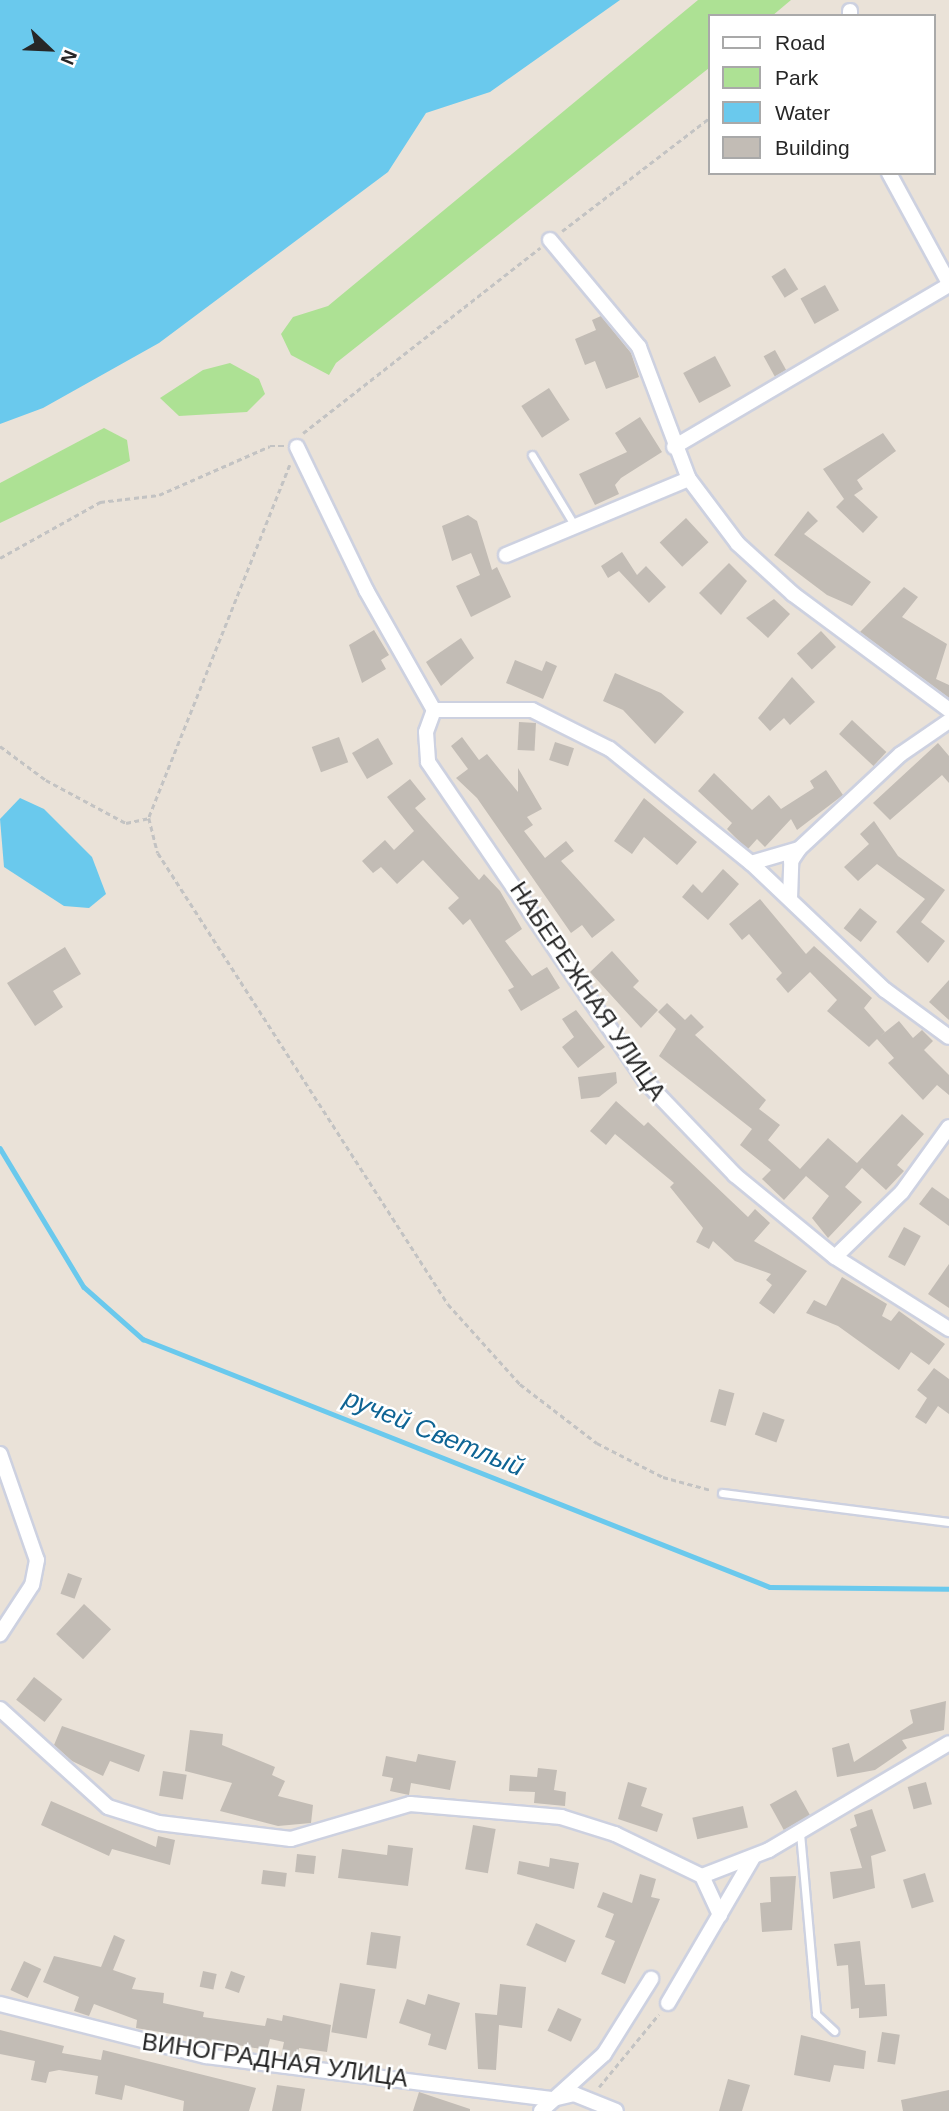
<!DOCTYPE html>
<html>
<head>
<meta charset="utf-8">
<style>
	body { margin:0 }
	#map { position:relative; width:949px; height:2111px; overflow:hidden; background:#eae2d8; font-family:Helvetica,sans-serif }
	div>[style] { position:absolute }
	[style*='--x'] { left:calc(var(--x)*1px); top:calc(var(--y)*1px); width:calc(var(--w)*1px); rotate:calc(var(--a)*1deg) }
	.green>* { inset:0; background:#ade194 }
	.water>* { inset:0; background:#6ac9ed }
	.stream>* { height:4.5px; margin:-2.25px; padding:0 2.25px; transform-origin:2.25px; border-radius:2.25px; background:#6ac9ed }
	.building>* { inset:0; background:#c2bcb5; transform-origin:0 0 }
	.path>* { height:2.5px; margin-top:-1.25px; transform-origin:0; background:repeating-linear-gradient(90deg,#c3c3c3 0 5px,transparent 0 8.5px) }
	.roads { filter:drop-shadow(2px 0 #cdd1e0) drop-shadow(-2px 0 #cdd1e0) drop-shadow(0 2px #cdd1e0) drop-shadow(0 -2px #cdd1e0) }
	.service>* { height:7px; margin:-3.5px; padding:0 3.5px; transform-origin:3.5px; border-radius:3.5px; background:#fff }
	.minor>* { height:14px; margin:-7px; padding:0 7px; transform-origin:7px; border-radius:7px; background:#fff }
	span { translate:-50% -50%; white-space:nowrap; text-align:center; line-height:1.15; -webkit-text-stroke:5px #fff; paint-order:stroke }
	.street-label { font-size:24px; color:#272727 }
	.water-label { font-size:26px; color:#0e6494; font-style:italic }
	.legend { position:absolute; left:708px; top:14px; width:228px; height:161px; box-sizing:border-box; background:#fff; border:2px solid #a9a9a9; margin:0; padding:9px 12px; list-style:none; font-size:21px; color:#272727 }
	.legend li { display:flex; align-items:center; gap:14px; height:35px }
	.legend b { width:35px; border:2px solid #a9a9a9 }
	.north { position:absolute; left:14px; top:14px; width:70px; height:70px; -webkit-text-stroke:5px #fff; paint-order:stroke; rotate:113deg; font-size:19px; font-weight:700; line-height:28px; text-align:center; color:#272727 }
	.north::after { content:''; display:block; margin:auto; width:24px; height:32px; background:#272727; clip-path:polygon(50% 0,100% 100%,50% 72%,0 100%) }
</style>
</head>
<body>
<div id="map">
	<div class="green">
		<i style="clip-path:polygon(698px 0,791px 0,772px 16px,709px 16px,709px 68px,336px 363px,329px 375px,291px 355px,281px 334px,293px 317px,328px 306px)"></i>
		<i style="clip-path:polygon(230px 363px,259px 379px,265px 394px,247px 412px,179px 416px,160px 398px,203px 370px)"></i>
		<i style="clip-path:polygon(104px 428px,127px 440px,130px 461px,0 523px,0 483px)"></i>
	</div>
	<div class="water">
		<i style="clip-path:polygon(0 0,620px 0,490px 92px,426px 113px,388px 172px,159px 343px,43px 408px,0 424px)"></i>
		<i style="clip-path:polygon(20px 798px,44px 809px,92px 857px,106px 894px,89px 908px,64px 906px,4px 867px,0 819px)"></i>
	</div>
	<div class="stream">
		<i style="--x:0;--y:1148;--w:162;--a:58.9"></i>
		<i style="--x:84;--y:1287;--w:79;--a:41.4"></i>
		<i style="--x:143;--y:1339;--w:674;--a:21.58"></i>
		<i style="--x:770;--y:1587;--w:179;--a:0.6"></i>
	</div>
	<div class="building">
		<i style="left:785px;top:268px;width:25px;height:16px;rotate:58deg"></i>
		<i style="left:825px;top:285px;width:29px;height:28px;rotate:61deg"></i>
		<i style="clip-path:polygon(601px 316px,631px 353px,639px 377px,606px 389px,595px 361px,585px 365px,575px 339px,596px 330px,592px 320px)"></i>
		<i style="left:775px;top:350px;width:23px;height:13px;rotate:61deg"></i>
		<i style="left:715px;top:356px;width:34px;height:36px;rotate:62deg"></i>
		<i style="left:549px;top:388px;width:38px;height:33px;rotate:57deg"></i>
		<i style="clip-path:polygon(640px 417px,662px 452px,621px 478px,615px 485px,619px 494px,595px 505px,579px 474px,627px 452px,615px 433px)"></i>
		<i style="clip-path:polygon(883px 433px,896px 451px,857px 480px,863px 489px,854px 495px,878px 517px,863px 533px,836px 507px,844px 499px,823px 469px)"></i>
		<i style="clip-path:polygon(808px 511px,818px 521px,804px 534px,871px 582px,852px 606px,827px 595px,774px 555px)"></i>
		<i style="clip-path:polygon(468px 515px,477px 521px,492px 570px,497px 567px,511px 597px,471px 617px,456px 586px,480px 575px,471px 553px,452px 561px,442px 526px)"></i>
		<i style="left:686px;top:518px;width:33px;height:36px;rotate:47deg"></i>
		<i style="clip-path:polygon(622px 552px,637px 575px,646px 566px,666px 587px,649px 603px,619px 571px,608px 578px,601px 566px)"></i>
		<i style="clip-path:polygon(729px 563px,747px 581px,721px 615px,699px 593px)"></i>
		<i style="clip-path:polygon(904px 587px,918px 597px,902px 617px,947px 644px,936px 679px,949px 685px,949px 698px,860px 632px)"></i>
		<i style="clip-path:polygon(774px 599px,790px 614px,768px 638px,746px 618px)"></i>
		<i style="clip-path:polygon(374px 630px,389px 655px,381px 660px,386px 669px,362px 683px,349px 645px)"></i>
		<i style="left:821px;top:631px;width:22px;height:33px;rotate:47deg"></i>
		<i style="clip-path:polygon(461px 638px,474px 658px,441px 686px,426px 662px)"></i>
		<i style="clip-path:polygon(515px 660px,542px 671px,546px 661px,557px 666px,543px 699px,506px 683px)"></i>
		<i style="clip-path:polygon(615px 673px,661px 693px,684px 712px,655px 744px,623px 710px,603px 701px)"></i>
		<i style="clip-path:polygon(792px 677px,815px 702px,790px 725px,784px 718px,770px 731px,758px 718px)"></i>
		<i style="left:852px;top:720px;width:47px;height:19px;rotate:43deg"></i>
		<i style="left:519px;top:722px;width:17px;height:28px;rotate:3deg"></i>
		<i style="left:339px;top:737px;width:27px;height:29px;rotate:70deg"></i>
		<i style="clip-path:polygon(462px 737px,479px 760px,487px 754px,518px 792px,518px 768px,542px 809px,527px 817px,533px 825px,524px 831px,545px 858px,566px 841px,574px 851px,561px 861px,615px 920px,592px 938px,582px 925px,571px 933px,477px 798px,456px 778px,468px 769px,451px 746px)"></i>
		<i style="left:378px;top:738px;width:30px;height:30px;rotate:60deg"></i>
		<i style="left:555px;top:742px;width:20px;height:19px;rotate:18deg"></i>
		<i style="clip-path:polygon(938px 743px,949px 756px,949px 783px,942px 775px,890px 820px,873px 803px)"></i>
		<i style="clip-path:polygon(826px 770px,843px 795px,797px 830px,791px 819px,765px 847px,757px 839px,748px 849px,740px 842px,727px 829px,732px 823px,698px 791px,714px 773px,752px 810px,769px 795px,781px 809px,814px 788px,810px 781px)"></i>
		<i style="clip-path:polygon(410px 779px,426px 799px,415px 808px,479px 880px,484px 874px,500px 891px,522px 929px,505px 941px,532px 976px,547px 967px,560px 988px,521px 1011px,508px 990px,514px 987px,470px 919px,463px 925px,448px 908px,459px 898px,423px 860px,397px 884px,381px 867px,373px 873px,362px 861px,385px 840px,394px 850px,414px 831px,387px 797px)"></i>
		<i style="clip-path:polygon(644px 798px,697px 842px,677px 865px,644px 837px,632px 854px,614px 841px)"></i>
		<i style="clip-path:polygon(874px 821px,898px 856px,945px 890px,921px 922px,945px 941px,928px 963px,896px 932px,925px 899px,877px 864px,858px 881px,844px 867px,869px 844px,860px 834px)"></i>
		<i style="clip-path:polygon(723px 869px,739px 884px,708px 920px,682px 897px,693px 884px,702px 893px)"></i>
		<i style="clip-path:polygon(760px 899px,806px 954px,814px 946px,872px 998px,864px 1008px,885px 1032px,879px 1037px,899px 1021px,913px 1038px,922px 1030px,933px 1041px,924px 1050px,949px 1075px,949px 1095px,937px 1085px,923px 1100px,888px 1063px,894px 1058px,877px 1039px,869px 1047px,827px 1011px,837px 1000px,810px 972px,788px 993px,776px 979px,782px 973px,749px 934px,742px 940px,729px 924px)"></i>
		<i style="left:860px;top:908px;width:22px;height:26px;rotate:39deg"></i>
		<i style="clip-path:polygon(65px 947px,81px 974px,53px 991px,63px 1007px,35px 1026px,7px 983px)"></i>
		<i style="clip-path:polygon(612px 951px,639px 981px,633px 987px,658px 1010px,641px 1028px,590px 972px)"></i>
		<i style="clip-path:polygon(949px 980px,949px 1020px,929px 1002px)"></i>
		<i style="clip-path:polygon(667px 1003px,685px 1020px,691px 1014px,704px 1027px,695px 1035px,766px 1100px,759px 1109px,780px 1125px,768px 1140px,800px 1169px,828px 1138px,857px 1163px,902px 1114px,924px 1134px,897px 1165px,904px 1171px,886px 1190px,862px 1168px,845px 1187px,862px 1202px,828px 1238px,812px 1218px,829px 1196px,806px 1176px,784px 1200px,762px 1179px,771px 1170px,740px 1145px,752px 1129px,659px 1056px,676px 1029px,658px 1012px)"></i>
		<i style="clip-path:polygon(576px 1010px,605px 1047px,578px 1068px,562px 1047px,574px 1037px,562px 1019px)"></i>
		<i style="clip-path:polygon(616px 1072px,617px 1083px,599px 1097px,581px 1099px,578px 1077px)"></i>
		<i style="clip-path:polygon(616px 1101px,644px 1126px,648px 1122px,748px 1217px,755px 1209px,770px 1223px,754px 1241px,807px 1271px,774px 1314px,759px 1303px,772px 1285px,766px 1280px,771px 1274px,735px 1261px,713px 1241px,709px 1249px,696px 1242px,703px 1228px,670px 1187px,674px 1183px,615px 1134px,606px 1145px,590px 1131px)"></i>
		<i style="clip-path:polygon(932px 1187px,949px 1199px,949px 1226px,919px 1204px)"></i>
		<i style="left:904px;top:1227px;width:19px;height:34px;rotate:28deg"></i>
		<i style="clip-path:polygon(949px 1264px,949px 1308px,928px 1294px)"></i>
		<i style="clip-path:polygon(842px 1277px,887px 1304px,882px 1316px,891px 1321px,899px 1311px,945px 1344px,929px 1365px,911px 1352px,899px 1370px,838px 1326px,806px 1313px,814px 1300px,826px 1306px)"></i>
		<i style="clip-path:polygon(934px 1368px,949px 1379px,949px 1414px,938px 1406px,926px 1424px,915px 1417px,927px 1398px,917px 1390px)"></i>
		<i style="left:719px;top:1389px;width:16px;height:34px;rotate:15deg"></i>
		<i style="left:763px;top:1412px;width:23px;height:24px;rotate:20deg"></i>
		<i style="left:68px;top:1573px;width:15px;height:22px;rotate:20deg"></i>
		<i style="left:84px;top:1604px;width:37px;height:41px;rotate:43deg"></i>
		<i style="left:34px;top:1677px;width:36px;height:29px;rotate:38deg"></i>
		<i style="clip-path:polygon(946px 1701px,944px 1730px,902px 1740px,907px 1748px,875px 1770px,837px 1777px,832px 1748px,849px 1743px,854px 1762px,913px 1723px,910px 1710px)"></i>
		<i style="clip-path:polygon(62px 1726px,145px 1755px,139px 1772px,110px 1761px,103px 1776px,72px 1761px,54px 1745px)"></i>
		<i style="clip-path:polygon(190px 1730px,223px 1734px,222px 1745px,275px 1767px,272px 1775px,285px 1781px,278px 1796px,313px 1805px,311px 1823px,278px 1826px,220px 1811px,232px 1783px,185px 1771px)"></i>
		<i style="clip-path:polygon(418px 1754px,456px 1761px,450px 1790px,411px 1783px,409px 1795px,390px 1791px,393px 1778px,382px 1776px,386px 1756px,416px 1762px)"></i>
		<i style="clip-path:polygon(538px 1768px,557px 1770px,554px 1790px,566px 1792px,565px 1806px,534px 1803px,535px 1792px,509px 1791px,510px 1775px,537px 1777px)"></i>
		<i style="left:163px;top:1771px;width:24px;height:25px;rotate:9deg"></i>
		<i style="clip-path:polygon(628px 1782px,647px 1788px,641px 1806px,663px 1814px,657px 1832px,618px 1819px)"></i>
		<i style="left:926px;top:1782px;width:23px;height:19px;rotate:75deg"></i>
		<i style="left:796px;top:1790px;width:29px;height:30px;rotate:61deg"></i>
		<i style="clip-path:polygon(51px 1801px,156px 1847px,158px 1836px,175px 1840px,170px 1865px,112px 1849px,109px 1856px,41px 1825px)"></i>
		<i style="left:743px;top:1806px;width:22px;height:52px;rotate:77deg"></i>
		<i style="clip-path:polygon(872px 1809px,886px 1851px,871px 1856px,875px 1888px,833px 1899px,830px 1872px,862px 1868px,850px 1829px,857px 1826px,854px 1815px)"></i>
		<i style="left:473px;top:1825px;width:23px;height:45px;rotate:10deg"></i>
		<i style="clip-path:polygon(388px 1845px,413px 1848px,408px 1886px,338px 1878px,342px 1849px,387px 1855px)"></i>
		<i style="left:297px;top:1854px;width:19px;height:18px;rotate:6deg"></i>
		<i style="clip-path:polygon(550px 1858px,579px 1863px,574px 1889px,517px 1874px,519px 1861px,549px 1867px)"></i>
		<i style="left:263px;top:1870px;width:24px;height:14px;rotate:7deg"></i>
		<i style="left:925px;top:1873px;width:30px;height:23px;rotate:73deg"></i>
		<i style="clip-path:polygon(640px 1874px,656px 1879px,651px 1897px,660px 1899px,625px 1984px,601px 1974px,615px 1941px,605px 1937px,614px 1914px,597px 1907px,603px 1892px,632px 1903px)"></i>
		<i style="clip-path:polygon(796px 1876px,792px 1930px,762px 1932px,760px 1903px,771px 1902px,770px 1877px)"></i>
		<i style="left:536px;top:1923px;width:43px;height:24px;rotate:24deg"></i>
		<i style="left:371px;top:1932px;width:30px;height:33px;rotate:8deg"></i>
		<i style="clip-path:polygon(114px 1935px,125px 1940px,113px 1970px,136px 1978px,132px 1989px,164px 1993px,163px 2003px,204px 2012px,203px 2017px,265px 2026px,267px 2018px,282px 2021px,283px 2015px,331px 2025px,327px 2052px,299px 2048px,298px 2058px,281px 2056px,284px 2042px,270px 2039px,267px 2050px,136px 2028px,137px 2020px,94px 2004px,89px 2016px,74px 2011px,79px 1997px,43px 1982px,54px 1956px,101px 1967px)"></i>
		<i style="clip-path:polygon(860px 1941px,865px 1985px,885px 1984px,887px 2016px,859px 2018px,859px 2008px,851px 2009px,848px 1965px,837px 1966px,834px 1944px)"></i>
		<i style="left:24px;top:1961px;width:19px;height:32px;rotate:25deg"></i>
		<i style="left:203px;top:1971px;width:14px;height:16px;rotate:12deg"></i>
		<i style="left:231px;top:1971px;width:15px;height:18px;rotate:20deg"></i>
		<i style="left:340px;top:1983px;width:36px;height:50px;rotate:10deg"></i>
		<i style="clip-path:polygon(500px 1984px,526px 1987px,522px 2028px,499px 2025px,496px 2070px,478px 2069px,475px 2013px,497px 2015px)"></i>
		<i style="clip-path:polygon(428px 1994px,460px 2003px,446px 2050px,428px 2045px,431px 2034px,399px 2023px,407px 1999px,425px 2005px)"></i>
		<i style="left:558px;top:2008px;width:26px;height:25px;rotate:25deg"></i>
		<i style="clip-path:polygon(0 2030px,64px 2046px,62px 2053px,101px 2060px,103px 2050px,256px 2088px,249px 2111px,183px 2111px,184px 2101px,125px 2085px,122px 2100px,95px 2094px,98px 2076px,59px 2070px,49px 2072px,46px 2083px,31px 2080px,35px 2061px,0 2054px)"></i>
		<i style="left:882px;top:2032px;width:18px;height:30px;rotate:9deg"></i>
		<i style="clip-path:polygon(801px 2035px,866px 2051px,864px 2069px,834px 2065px,830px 2082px,794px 2075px)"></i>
		<i style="clip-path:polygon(728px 2079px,750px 2085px,742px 2111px,719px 2111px)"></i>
		<i style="clip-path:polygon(277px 2085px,305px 2089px,301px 2111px,272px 2111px)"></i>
		<i style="clip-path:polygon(949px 2090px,949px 2111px,903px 2111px,901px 2100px)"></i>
		<i style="clip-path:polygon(419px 2092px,470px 2109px,470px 2111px,413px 2111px)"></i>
	</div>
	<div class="path">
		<i style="--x:562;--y:231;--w:185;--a:-37.5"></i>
		<i style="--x:303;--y:433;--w:301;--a:-38"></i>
		<i style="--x:290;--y:465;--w:380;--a:111.8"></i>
		<i style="--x:149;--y:818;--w:36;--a:76"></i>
		<i style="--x:158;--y:853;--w:536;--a:57.26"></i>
		<i style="--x:448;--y:1304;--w:108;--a:48"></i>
		<i style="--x:520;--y:1384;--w:97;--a:37.5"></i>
		<i style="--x:597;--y:1443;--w:74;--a:27.3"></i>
		<i style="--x:663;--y:1477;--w:50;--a:15.2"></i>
		<i style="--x:0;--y:558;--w:115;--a:-29.2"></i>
		<i style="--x:100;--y:502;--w:59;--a:-6.8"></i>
		<i style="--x:159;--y:495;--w:121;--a:-23.8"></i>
		<i style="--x:270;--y:446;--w:14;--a:0"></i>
		<i style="--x:0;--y:746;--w:57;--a:36.5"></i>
		<i style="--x:46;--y:780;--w:91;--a:28.3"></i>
		<i style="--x:126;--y:823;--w:24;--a:-12"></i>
		<i style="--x:599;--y:2087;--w:94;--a:-50.6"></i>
	</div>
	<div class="roads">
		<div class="service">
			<i style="--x:532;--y:455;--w:85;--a:58.9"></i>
			<i style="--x:722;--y:1493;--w:229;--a:7.3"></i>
			<i style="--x:800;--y:1833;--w:182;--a:84.9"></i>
			<i style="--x:816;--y:2014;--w:25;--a:43"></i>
		</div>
		<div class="minor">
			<i style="--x:850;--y:16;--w:5;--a:-90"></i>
			<i style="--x:889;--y:173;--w:125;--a:61.4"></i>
			<i style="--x:550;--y:240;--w:139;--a:50.2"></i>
			<i style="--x:639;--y:347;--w:141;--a:69.3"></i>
			<i style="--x:689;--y:479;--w:81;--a:53"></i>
			<i style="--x:738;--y:544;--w:74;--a:42.3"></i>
			<i style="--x:793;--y:594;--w:194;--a:36.6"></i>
			<i style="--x:297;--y:447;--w:159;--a:64.2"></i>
			<i style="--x:366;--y:590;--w:138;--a:60.5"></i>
			<i style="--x:674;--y:447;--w:319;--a:-30.5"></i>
			<i style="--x:506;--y:555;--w:198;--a:-22.6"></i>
			<i style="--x:434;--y:710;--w:23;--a:110"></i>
			<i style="--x:426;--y:732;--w:30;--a:86"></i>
			<i style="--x:428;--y:762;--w:390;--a:55.7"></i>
			<i style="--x:648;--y:1084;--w:126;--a:46.3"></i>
			<i style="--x:735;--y:1175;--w:129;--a:39.4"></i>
			<i style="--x:835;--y:1257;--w:135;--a:32.3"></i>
			<i style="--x:434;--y:710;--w:98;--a:0"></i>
			<i style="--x:532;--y:710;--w:87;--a:26.6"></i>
			<i style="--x:610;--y:749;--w:181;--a:39"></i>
			<i style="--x:751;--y:863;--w:185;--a:43.5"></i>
			<i style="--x:885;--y:990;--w:79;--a:36.3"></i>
			<i style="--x:751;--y:863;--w:50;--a:-16.3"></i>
			<i style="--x:799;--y:849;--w:139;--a:-43"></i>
			<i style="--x:901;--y:754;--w:58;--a:-34.5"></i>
			<i style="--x:790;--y:899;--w:38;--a:-88"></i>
			<i style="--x:791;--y:861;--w:14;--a:-56"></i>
			<i style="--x:835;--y:1257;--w:93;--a:-44.1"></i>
			<i style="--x:902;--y:1192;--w:80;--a:-54.1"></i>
			<i style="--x:0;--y:1454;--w:112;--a:70.8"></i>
			<i style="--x:37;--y:1560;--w:25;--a:101"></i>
			<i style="--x:32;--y:1585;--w:59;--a:123.1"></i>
			<i style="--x:0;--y:1709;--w:146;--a:42.2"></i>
			<i style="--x:108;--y:1807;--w:53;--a:17.4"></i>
			<i style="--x:159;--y:1823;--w:133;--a:6.9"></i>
			<i style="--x:291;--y:1839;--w:124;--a:-16.4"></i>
			<i style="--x:410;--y:1804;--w:152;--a:4.9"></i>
			<i style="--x:561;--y:1817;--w:57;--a:17.5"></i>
			<i style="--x:615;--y:1834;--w:97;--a:25.8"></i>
			<i style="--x:702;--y:1876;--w:72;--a:-21.2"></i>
			<i style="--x:769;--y:1850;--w:209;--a:-30.7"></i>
			<i style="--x:702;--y:1876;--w:43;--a:65.2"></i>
			<i style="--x:668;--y:2003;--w:167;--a:-59.7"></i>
			<i style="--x:0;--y:2004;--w:212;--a:14.2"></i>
			<i style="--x:206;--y:2056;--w:350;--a:7.1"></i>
			<i style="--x:553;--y:2099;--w:22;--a:-13"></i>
			<i style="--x:574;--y:2094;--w:45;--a:22"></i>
			<i style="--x:541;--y:2111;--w:85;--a:-42.1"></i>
			<i style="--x:604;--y:2054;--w:89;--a:-57.9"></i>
		</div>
	</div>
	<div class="street-label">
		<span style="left:588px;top:991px;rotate:56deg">НАБЕРЕЖНАЯ УЛИЦА</span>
		<span style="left:275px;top:2060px;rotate:8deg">ВИНОГРАДНАЯ УЛИЦА</span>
	</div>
	<div class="water-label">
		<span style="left:434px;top:1433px;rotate:22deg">ручей Светлый</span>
	</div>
	<ul class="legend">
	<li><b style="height:9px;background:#fff"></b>Road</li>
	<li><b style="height:19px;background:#ade194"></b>Park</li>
	<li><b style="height:19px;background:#6ac9ed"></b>Water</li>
	<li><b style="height:19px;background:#c2bcb5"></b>Building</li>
	</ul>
	<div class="north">N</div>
</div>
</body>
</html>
